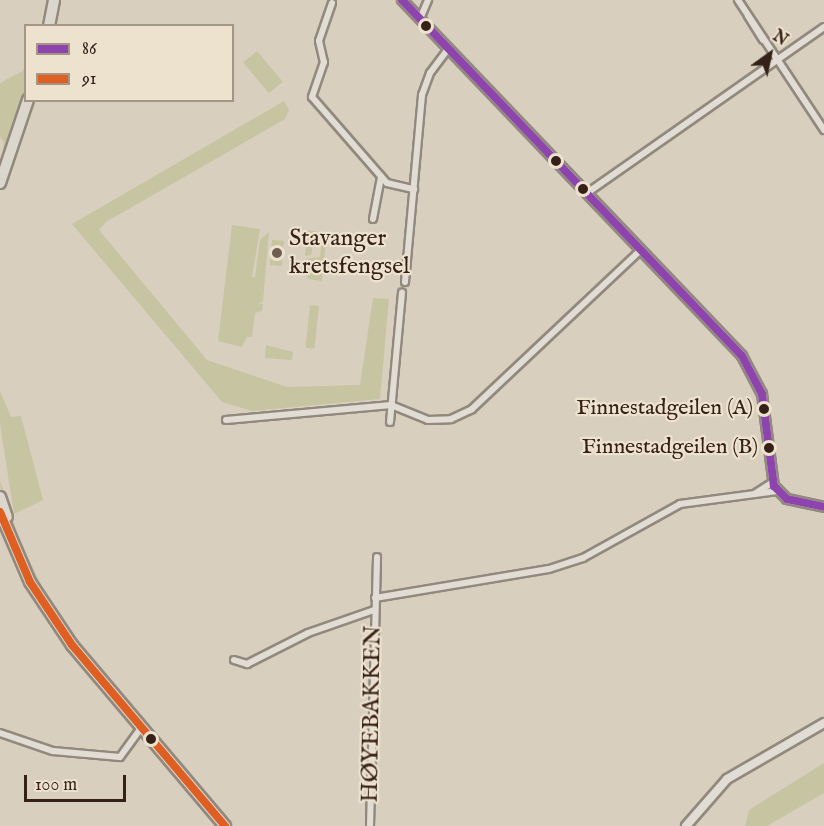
<!DOCTYPE html>
<html>
<head>
<meta charset="utf-8">
<style>
	body { margin:0 }
	#map { position:relative; width:824px; height:826px; overflow:hidden; background:#d9cfbe; font-family:"IM FELL English",serif }
	div>[style] { position:absolute }
	[style*='--x'] { left:calc(var(--x)*1px); top:calc(var(--y)*1px); width:calc(var(--w)*1px); rotate:calc(var(--a)*1deg) }
	.green>* { inset:0; background:#c7c4a1; transform-origin:0 0 }
	.roads { filter:drop-shadow(2px 0 #92897e) drop-shadow(-2px 0 #92897e) drop-shadow(0 2px #92897e) drop-shadow(0 -2px #92897e) }
	.street>* { height:6px; margin:-3px; padding:0 3px; transform-origin:3px; border-radius:3px; background:#e2ddd4 }
	.secondary>* { height:8px; margin:-4px; padding:0 4px; transform-origin:4px; border-radius:4px; background:#e2ddd4 }
	.highway>* { height:10px; margin:-5px; padding:0 5px; transform-origin:5px; border-radius:5px; background:#dcd7cc }
	.bus-1>* { height:8px; margin:-4px; padding:0 4px; transform-origin:4px; border-radius:4px; background:#8e44ad }
	.bus-2>* { height:8px; margin:-4px; padding:0 4px; transform-origin:4px; border-radius:4px; background:#df5e21 }
	.dots>* { width:16px; height:16px; translate:-50% -50%; box-sizing:border-box; border:3px solid #ede2ce; border-radius:50% }
	span { translate:-50% -50%; white-space:nowrap; text-align:center; line-height:1.15; -webkit-text-stroke:4.5px #ede2ce; paint-order:stroke }
	.bus-label { font-size:22px; color:#362118 }
	.right { translate:-100% -50%; text-align:right }
	.poi-label { font-size:24px; color:#362118 }
	.left { translate:0 -50%; text-align:left }
	.street-label { font-size:24px; color:#362118 }
	.legend { position:absolute; left:24px; top:24px; width:210px; height:78px; box-sizing:border-box; background:#ede2ce; border:2px solid #a49585; margin:0; padding:8px 10px; list-style:none; font-size:18px; color:#362118 }
	.legend li { display:flex; align-items:center; gap:12px; height:30px }
	.legend b { width:30px; border:2px solid #a49585 }
	.north { position:absolute; left:740px; top:24px; width:60px; height:60px; -webkit-text-stroke:4px #ede2ce; paint-order:stroke; rotate:33deg; font-size:16px; font-weight:700; line-height:24px; text-align:center; color:#362118 }
	.north::after { content:''; display:block; margin:auto; width:21px; height:27px; background:#362118; clip-path:polygon(50% 0,100% 100%,50% 72%,0 100%) }
	.scale { position:absolute; left:24px; top:775px; width:102px; height:27px; box-sizing:border-box; border:3px solid #362118; border-top:0; padding-left:8px; font-size:18px; line-height:21px; white-space:nowrap; color:#362118; -webkit-text-stroke:4px #ede2ce; paint-order:stroke }
</style>
</head>
<body>
<div id="map">
	<div class="green">
		<i style="left:257px;top:51px;width:40px;height:18px;rotate:50deg"></i>
		<i style="clip-path:polygon(25px 65px,25px 98px,0 171px,4px 142px,0 137px,0 83px,23px 71px)"></i>
		<i style="clip-path:polygon(284px 101px,289px 110px,285px 119px,106px 222px,99px 230px,207px 360px,287px 387px,360px 385px,373px 298px,389px 299px,380px 399px,252px 411px,222px 402px,72px 224px)"></i>
		<i style="clip-path:polygon(232px 225px,260px 229px,252px 277px,255px 277px,260px 240px,269px 232px,263px 302px,257px 303px,263px 304px,262px 311px,255px 313px,252px 337px,247px 337px,242px 347px,218px 341px)"></i>
		<i style="clip-path:polygon(307px 230px,327px 233px,322px 281px,308px 279px,305px 273px,305px 259px,320px 257px,322px 237px,315px 236px,311px 255px,305px 256px)"></i>
		<i style="left:272px;top:240px;width:12px;height:25px;rotate:5deg"></i>
		<i style="left:310px;top:305px;width:9px;height:43px;rotate:6deg"></i>
		<i style="clip-path:polygon(266px 345px,293px 352px,292px 360px,265px 358px)"></i>
		<i style="clip-path:polygon(0 391px,11px 417px,21px 416px,43px 500px,14px 514px,0 424px)"></i>
		<i style="clip-path:polygon(0 480px,18px 535px,49px 602px,17px 539px,1px 494px)"></i>
		<i style="clip-path:polygon(824px 763px,824px 793px,767px 826px,745px 826px,749px 810px)"></i>
	</div>
	<div class="roads">
		<div class="street">
			<i style="--x:738;--y:0;--w:156;--a:56.5"></i>
			<i style="--x:332;--y:3;--w:40;--a:108.9"></i>
			<i style="--x:319;--y:41;--w:22;--a:77"></i>
			<i style="--x:324;--y:62;--w:37;--a:109"></i>
			<i style="--x:312;--y:97;--w:114;--a:48.9"></i>
			<i style="--x:387;--y:183;--w:28;--a:13"></i>
			<i style="--x:748;--y:16;--w:28;--a:58"></i>
			<i style="--x:420;--y:19;--w:21;--a:-67"></i>
			<i style="--x:587;--y:193;--w:289;--a:-35"></i>
			<i style="--x:373;--y:219;--w:43;--a:-79.2"></i>
			<i style="--x:405;--y:282;--w:188;--a:-84.8"></i>
			<i style="--x:422;--y:95;--w:23;--a:-70"></i>
			<i style="--x:430;--y:73;--w:31;--a:-53"></i>
			<i style="--x:226;--y:420;--w:166;--a:-5.2"></i>
			<i style="--x:391;--y:405;--w:40;--a:22"></i>
			<i style="--x:428;--y:420;--w:23;--a:-2"></i>
			<i style="--x:451;--y:419;--w:23;--a:-25"></i>
			<i style="--x:472;--y:409;--w:232;--a:-43.3"></i>
			<i style="--x:390;--y:422;--w:130;--a:-84.7"></i>
			<i style="--x:756;--y:493;--w:20;--a:-33"></i>
			<i style="--x:375;--y:598;--w:176;--a:-9.5"></i>
			<i style="--x:549;--y:569;--w:36;--a:-18"></i>
			<i style="--x:583;--y:558;--w:111;--a:-29.1"></i>
			<i style="--x:680;--y:504;--w:98;--a:-7.6"></i>
			<i style="--x:234;--y:660;--w:14;--a:17"></i>
			<i style="--x:247;--y:664;--w:68;--a:-26.9"></i>
			<i style="--x:308;--y:633;--w:70;--a:-19.2"></i>
			<i style="--x:0;--y:733;--w:56;--a:18.8"></i>
			<i style="--x:53;--y:751;--w:67;--a:5.1"></i>
			<i style="--x:120;--y:757;--w:36;--a:-54"></i>
			<i style="--x:370;--y:826;--w:269;--a:-88.5"></i>
		</div>
		<div class="secondary">
			<i style="--x:402;--y:0;--w:492;--a:46.3"></i>
			<i style="--x:742;--y:356;--w:43;--a:62.2"></i>
			<i style="--x:762;--y:394;--w:93;--a:82.6"></i>
			<i style="--x:774;--y:486;--w:18;--a:45"></i>
			<i style="--x:787;--y:499;--w:38;--a:12"></i>
			<i style="--x:686;--y:826;--w:62;--a:-48.9"></i>
			<i style="--x:727;--y:779;--w:112;--a:-30"></i>
		</div>
		<div class="highway">
			<i style="--x:49;--y:26;--w:26;--a:-79"></i>
			<i style="--x:0;--y:183;--w:88;--a:-71.4"></i>
			<i style="--x:0;--y:497;--w:21;--a:71"></i>
			<i style="--x:0;--y:512;--w:76;--a:66.8"></i>
			<i style="--x:30;--y:582;--w:76;--a:56.3"></i>
			<i style="--x:72;--y:645;--w:237;--a:49.8"></i>
		</div>
	</div>
	<div class="bus-1">
		<i style="--x:402;--y:0;--w:492;--a:46.3"></i>
		<i style="--x:742;--y:356;--w:43;--a:62.2"></i>
		<i style="--x:762;--y:394;--w:93;--a:82.6"></i>
		<i style="--x:774;--y:486;--w:18;--a:45"></i>
		<i style="--x:787;--y:499;--w:38;--a:12"></i>
	</div>
	<div class="bus-2">
		<i style="--x:0;--y:512;--w:76;--a:66.8"></i>
		<i style="--x:30;--y:582;--w:76;--a:56.3"></i>
		<i style="--x:72;--y:645;--w:237;--a:49.8"></i>
	</div>
	<div class="dots">
		<i style="left:426px;top:26px;background:#362118"></i>
		<i style="left:556px;top:161px;background:#362118"></i>
		<i style="left:583px;top:189px;background:#362118"></i>
		<i style="left:277px;top:253px;background:#6f5e52"></i>
		<i style="left:764px;top:409px;background:#362118"></i>
		<i style="left:769px;top:448px;background:#362118"></i>
		<i style="left:151px;top:739px;background:#362118"></i>
	</div>
	<div class="bus-label">
		<span class="right" style="left:753px;top:409px">Finnestadgeilen (A)</span>
		<span class="right" style="left:758px;top:448px">Finnestadgeilen (B)</span>
	</div>
	<div class="poi-label">
		<span class="left" style="left:289px;top:253px">Stavanger<br>kretsfengsel</span>
	</div>
	<div class="street-label">
		<span style="left:372px;top:714px;rotate:-89deg">HØYEBAKKEN</span>
	</div>
	<ul class="legend">
	<li><b style="height:8px;background:#8e44ad"></b>86</li>
	<li><b style="height:8px;background:#df5e21"></b>91</li>
	</ul>
	<div class="north">N</div>
	<div class="scale">100 m</div>
</div>
</body>
</html>
